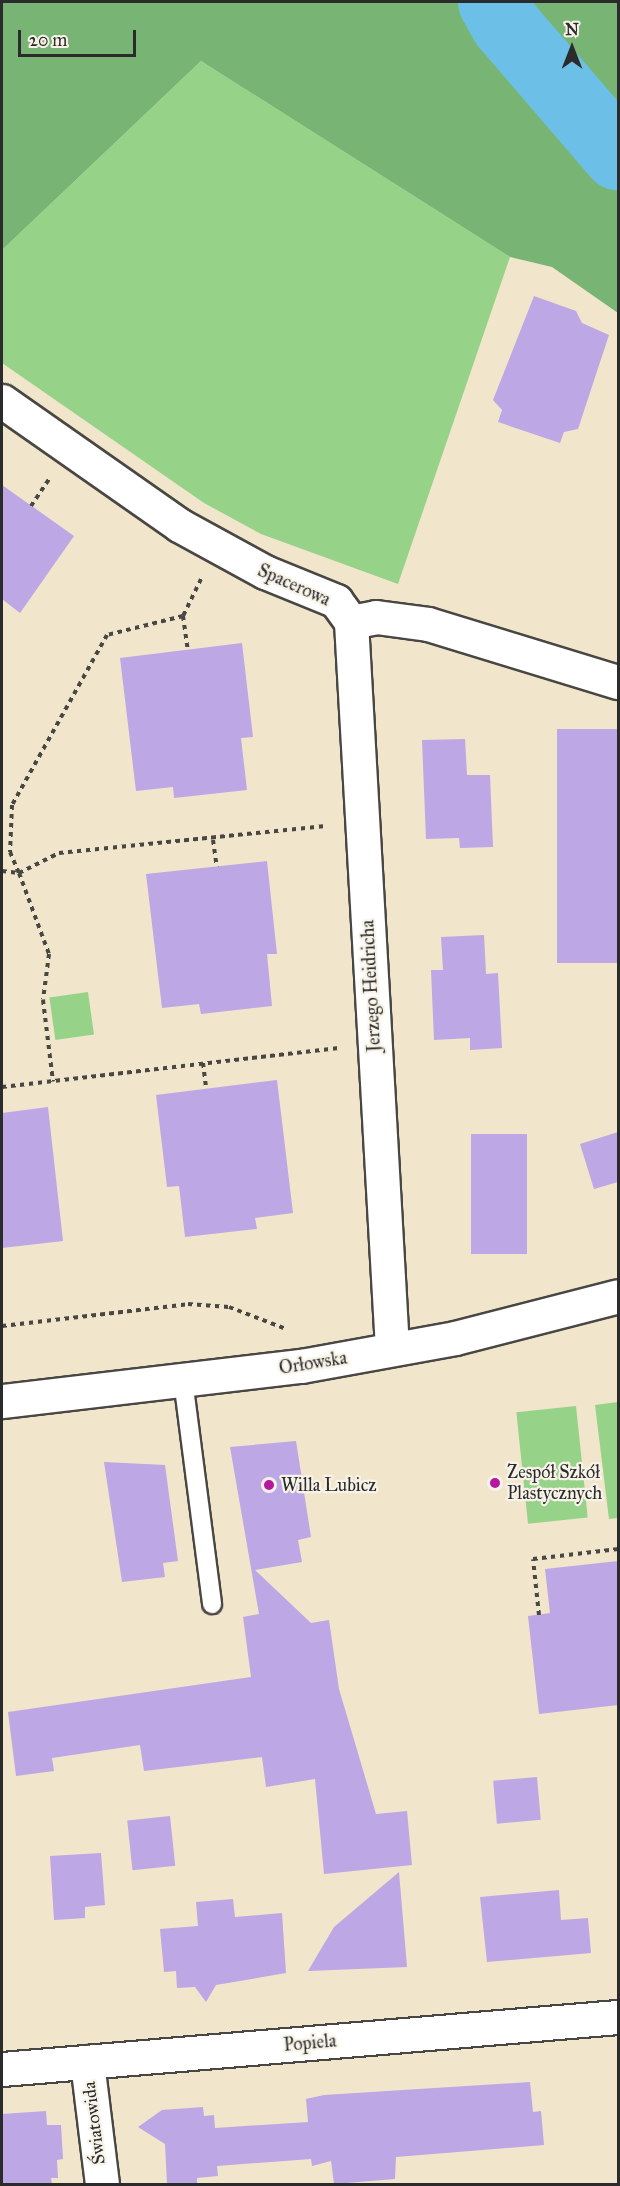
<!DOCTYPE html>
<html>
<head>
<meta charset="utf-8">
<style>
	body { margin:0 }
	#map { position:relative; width:620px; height:2186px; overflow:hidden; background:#f1e5cc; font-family:"IM FELL Great Primer",serif }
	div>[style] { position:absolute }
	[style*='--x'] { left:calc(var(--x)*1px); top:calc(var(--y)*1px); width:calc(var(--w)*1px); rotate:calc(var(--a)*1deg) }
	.green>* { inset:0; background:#96d389; transform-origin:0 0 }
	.forest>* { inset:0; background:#78b575 }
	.river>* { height:70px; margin:-35px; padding:0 35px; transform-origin:35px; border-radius:35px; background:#6cc0e8 }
	.building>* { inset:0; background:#bda7e4; transform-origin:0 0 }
	.path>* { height:4px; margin-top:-2px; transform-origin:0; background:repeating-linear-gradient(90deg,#494743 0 4.5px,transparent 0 9px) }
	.roads { filter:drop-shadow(2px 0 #494743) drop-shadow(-2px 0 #494743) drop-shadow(0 2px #494743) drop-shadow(0 -2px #494743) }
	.lane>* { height:18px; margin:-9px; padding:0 9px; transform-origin:9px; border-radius:9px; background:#fff }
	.street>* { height:33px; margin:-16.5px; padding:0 16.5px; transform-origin:16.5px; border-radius:16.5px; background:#fff }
	.dots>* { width:16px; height:16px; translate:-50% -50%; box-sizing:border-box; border:3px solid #f7f3e8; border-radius:50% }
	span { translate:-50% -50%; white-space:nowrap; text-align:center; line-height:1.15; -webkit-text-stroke:4.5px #f7f3e8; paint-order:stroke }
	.street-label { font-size:18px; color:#2b2b2b }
	.poi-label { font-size:18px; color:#2b2b2b }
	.left { translate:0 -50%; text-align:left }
	.frame { position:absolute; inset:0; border:3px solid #2b2b2b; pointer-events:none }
	.north { position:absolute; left:542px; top:18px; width:60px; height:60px; -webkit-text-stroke:4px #f7f3e8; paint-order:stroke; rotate:0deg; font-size:16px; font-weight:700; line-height:24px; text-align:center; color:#2b2b2b }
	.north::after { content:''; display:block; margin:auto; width:21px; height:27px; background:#2b2b2b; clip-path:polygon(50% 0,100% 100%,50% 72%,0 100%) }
	.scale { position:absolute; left:18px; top:30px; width:118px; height:27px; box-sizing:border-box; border:3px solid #2b2b2b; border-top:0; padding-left:8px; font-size:18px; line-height:21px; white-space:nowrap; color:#2b2b2b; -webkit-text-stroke:4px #f7f3e8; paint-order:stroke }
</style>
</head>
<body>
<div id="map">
	<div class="green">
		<i style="clip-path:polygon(201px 61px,510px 257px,398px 584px,261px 534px,204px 503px,2px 363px,2px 250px)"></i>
		<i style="left:88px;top:992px;width:43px;height:39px;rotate:82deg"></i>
		<i style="clip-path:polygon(618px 1402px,618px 1518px,609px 1519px,595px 1405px)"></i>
		<i style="left:576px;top:1406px;width:112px;height:60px;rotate:84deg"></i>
	</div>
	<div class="forest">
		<i style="clip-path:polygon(2px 2px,618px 2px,618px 313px,552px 267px,510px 257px,201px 61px,2px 250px)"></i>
	</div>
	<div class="river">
		<i style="--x:493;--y:2;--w:26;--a:61"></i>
		<i style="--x:506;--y:25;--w:172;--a:49.3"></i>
	</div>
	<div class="building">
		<i style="clip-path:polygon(534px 296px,576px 311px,582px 323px,609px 335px,578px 429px,564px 432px,560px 443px,498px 422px,502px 410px,493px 400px)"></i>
		<i style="clip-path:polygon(2px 485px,74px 536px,20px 613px,2px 599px)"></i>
		<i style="clip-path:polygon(242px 643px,253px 737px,241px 738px,247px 790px,174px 798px,173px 787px,136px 791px,120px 658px)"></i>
		<i style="left:618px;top:729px;width:234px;height:61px;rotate:90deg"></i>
		<i style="clip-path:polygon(465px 739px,467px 775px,490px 775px,493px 847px,460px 848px,459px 838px,426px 839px,422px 740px)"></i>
		<i style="clip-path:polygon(267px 861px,277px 954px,267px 954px,272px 1006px,201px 1014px,199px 1004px,162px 1008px,146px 874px)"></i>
		<i style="clip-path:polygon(484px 935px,486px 974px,498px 973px,502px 1048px,470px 1050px,470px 1038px,434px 1040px,431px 970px,443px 970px,441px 937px)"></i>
		<i style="clip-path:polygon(277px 1080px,293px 1213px,255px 1218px,257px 1229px,185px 1237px,179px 1186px,167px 1187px,156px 1095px)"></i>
		<i style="clip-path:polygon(48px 1107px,63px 1241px,2px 1248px,2px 1113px)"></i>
		<i style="clip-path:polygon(618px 1132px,618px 1182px,594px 1189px,580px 1144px)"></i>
		<i style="left:527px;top:1134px;width:120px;height:56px;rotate:90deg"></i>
		<i style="clip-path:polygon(296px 1441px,311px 1537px,298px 1540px,302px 1562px,255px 1570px,311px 1623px,329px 1620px,339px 1689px,376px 1814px,407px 1811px,412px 1865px,324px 1874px,315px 1779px,266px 1787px,262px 1757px,144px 1771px,140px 1745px,52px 1758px,54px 1771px,16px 1776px,8px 1712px,251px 1677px,243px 1617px,259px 1614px,230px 1447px)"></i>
		<i style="clip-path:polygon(104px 1462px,165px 1465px,178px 1561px,163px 1563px,165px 1577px,122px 1582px)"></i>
		<i style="clip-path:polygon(618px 1561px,618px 1705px,539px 1714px,528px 1616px,550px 1613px,545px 1569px)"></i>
		<i style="left:537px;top:1777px;width:43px;height:44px;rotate:85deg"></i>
		<i style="left:170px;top:1816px;width:50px;height:43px;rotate:84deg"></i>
		<i style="clip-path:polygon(101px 1853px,105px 1905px,85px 1907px,85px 1918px,54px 1920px,50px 1856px)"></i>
		<i style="clip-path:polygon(399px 1872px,407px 1967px,308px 1971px,334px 1927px)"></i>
		<i style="clip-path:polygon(559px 1890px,561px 1920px,588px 1918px,591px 1953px,487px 1962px,480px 1897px)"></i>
		<i style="clip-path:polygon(233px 1899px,235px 1917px,282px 1913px,286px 1973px,216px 1985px,206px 2002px,195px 1987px,177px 1988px,176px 1971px,164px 1972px,160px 1929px,198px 1926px,196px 1902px)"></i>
		<i style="clip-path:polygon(530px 2082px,533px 2112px,541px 2111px,544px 2145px,396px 2157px,395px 2179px,334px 2184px,331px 2161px,312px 2166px,311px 2159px,217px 2166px,218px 2176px,197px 2178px,197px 2184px,167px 2184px,165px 2144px,138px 2127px,162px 2110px,203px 2107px,204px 2116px,214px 2115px,215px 2128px,308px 2122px,306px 2099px,324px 2095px)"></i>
		<i style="clip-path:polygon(46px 2111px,47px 2125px,61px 2125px,63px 2159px,57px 2160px,58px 2178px,51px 2178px,52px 2184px,2px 2184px,2px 2114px)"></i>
	</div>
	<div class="path">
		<i style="--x:31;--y:506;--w:32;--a:-56"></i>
		<i style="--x:201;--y:579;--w:41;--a:115.9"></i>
		<i style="--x:183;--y:616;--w:78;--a:166"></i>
		<i style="--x:107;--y:635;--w:195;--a:119.2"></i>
		<i style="--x:12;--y:805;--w:47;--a:92.4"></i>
		<i style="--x:10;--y:852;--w:23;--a:67"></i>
		<i style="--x:19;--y:873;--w:45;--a:-26.6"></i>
		<i style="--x:59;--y:853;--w:268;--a:-5.8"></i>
		<i style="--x:183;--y:616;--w:34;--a:82"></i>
		<i style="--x:213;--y:840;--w:27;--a:82"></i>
		<i style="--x:2;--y:871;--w:17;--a:7"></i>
		<i style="--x:19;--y:873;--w:86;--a:69.7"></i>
		<i style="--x:49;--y:954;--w:46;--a:97.4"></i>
		<i style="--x:43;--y:1000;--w:82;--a:83"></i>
		<i style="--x:203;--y:1063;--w:25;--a:83"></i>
		<i style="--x:2;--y:1087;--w:339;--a:-6.6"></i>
		<i style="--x:2;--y:1326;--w:187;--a:-6.7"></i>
		<i style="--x:188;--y:1304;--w:41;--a:4.2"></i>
		<i style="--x:229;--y:1307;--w:61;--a:21.1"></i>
		<i style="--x:539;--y:1615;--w:56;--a:-96.1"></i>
		<i style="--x:533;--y:1559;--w:86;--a:-6.7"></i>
	</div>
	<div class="roads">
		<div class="lane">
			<i style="--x:183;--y:1380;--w:226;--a:82.6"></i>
		</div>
		<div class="street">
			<i style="--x:2;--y:401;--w:216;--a:35"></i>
			<i style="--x:179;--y:525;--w:98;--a:28.7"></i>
			<i style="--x:265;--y:572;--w:77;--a:22.2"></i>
			<i style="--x:336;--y:601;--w:26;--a:54"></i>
			<i style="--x:351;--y:622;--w:728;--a:86.77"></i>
			<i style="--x:351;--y:622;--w:25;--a:-11"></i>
			<i style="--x:376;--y:617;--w:52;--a:7.7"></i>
			<i style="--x:428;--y:624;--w:199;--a:17"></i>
			<i style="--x:2;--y:1401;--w:301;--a:-6.7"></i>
			<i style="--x:301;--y:1366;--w:157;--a:-10.3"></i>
			<i style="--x:455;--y:1338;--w:168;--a:-14.4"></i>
			<i style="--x:87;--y:2062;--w:123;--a:83"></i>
			<i style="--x:2;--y:2069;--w:618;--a:-4.83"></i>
		</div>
	</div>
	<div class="dots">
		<i style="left:495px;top:1483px;background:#b5179e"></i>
		<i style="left:269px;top:1485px;background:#b5179e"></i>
	</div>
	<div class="street-label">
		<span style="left:294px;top:585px;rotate:24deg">Spacerowa</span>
		<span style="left:371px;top:986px;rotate:-93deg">Jerzego Heidricha</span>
		<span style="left:313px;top:1363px;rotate:-9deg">Orłowska</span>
		<span style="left:310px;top:2043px;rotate:-5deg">Popiela</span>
		<span style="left:94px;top:2123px;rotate:-97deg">Światowida</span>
	</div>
	<div class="poi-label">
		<span class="left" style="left:507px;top:1483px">Zespół Szkół<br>Plastycznych</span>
		<span class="left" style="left:281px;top:1485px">Willa Lubicz</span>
	</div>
	<div class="frame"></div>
	<div class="north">N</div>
	<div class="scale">20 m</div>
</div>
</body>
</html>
